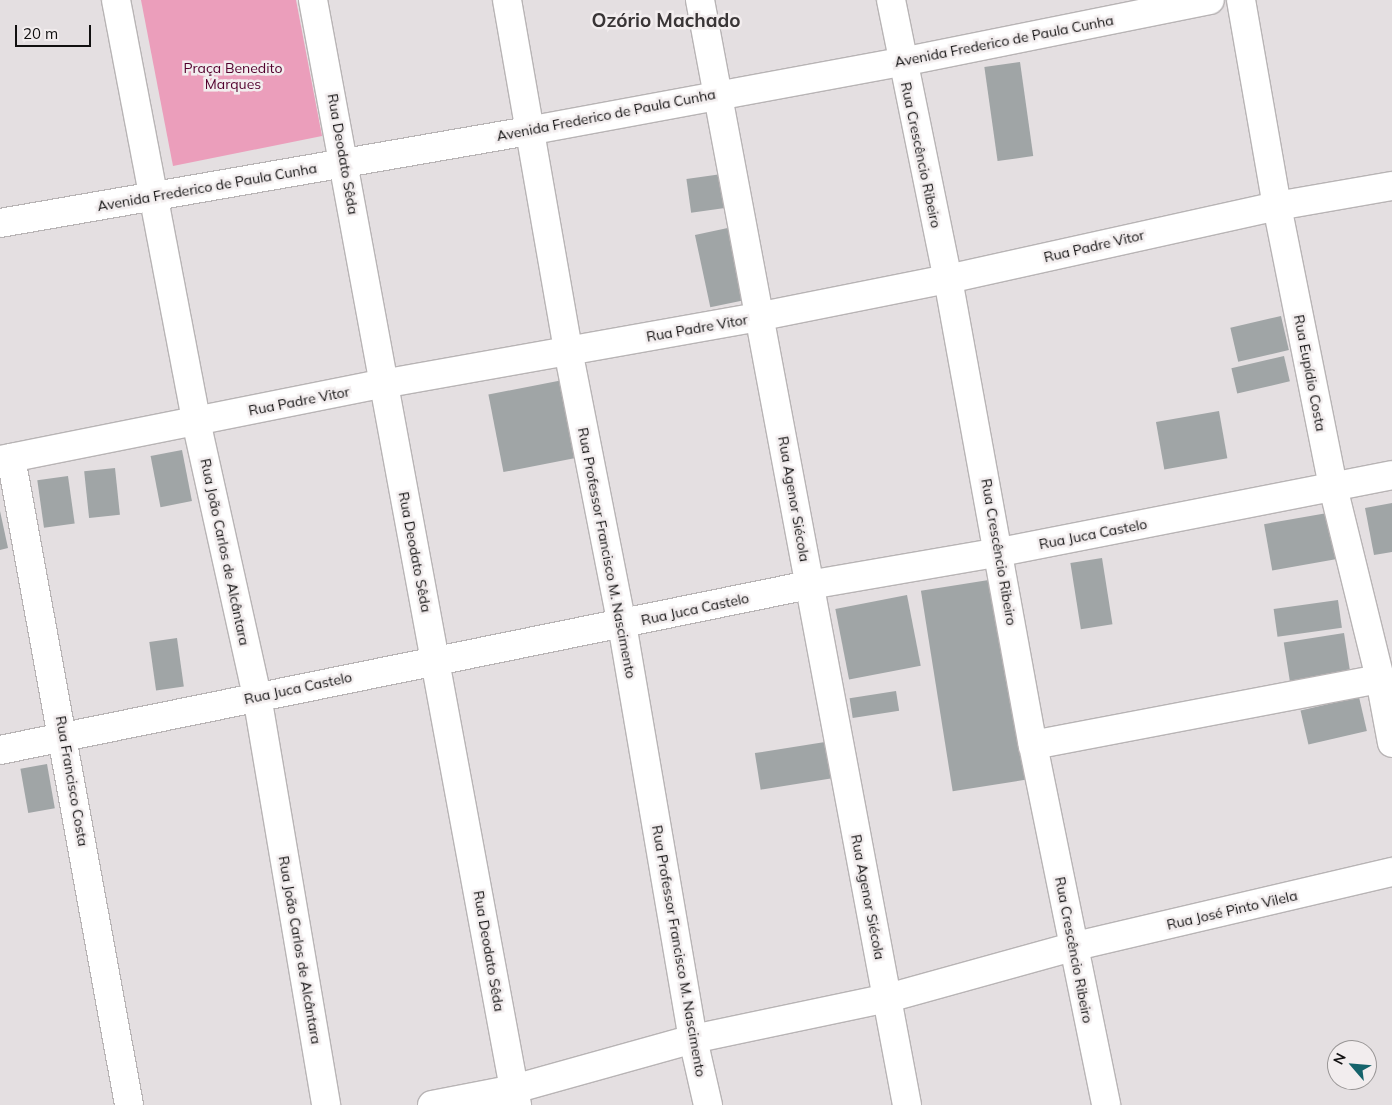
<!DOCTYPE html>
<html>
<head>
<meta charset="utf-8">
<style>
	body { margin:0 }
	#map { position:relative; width:1392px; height:1105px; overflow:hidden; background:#e4dfe1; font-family:Mulish,sans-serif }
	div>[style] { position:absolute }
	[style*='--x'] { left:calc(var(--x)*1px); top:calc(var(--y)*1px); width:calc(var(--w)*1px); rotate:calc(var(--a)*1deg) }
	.green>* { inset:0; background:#eb9ebb }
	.building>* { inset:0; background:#a0a5a6; transform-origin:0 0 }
	.roads { filter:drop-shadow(1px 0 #b8b4b5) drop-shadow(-1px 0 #b8b4b5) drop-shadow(0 1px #b8b4b5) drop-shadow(0 -1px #b8b4b5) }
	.minor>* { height:28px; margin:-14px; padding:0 14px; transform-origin:14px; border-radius:14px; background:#fff }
	.secondary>* { height:28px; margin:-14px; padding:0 14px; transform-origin:14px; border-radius:14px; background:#fff }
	span { translate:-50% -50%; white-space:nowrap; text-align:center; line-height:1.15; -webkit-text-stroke:5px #f2edee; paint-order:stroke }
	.street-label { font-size:14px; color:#111010 }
	.park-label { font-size:14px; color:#52002d }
	.district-label { font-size:19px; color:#393536; font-weight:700 }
	.north { position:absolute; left:1327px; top:1040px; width:50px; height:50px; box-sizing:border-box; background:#f2edee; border:1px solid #989595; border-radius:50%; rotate:297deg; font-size:14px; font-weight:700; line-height:20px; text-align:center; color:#111010 }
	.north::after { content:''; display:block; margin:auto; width:18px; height:22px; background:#15636b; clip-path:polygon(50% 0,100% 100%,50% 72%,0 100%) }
	.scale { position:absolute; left:15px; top:25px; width:76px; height:22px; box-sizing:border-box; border:2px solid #111010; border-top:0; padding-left:6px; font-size:15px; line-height:18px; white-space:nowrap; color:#111010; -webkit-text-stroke:4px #f2edee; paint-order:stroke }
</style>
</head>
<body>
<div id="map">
	<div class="green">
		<i style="clip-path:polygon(141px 0,296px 0,322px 136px,173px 166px)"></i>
	</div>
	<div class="building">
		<i style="left:1020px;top:62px;width:95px;height:36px;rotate:82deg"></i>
		<i style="left:729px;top:173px;width:34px;height:43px;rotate:82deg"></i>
		<i style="left:737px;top:226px;width:74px;height:43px;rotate:78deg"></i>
		<i style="left:1281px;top:316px;width:35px;height:52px;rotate:77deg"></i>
		<i style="left:1284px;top:356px;width:26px;height:54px;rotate:77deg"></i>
		<i style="left:563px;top:380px;width:79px;height:76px;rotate:79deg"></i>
		<i style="left:1219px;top:411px;width:48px;height:64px;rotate:80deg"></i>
		<i style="left:182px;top:450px;width:52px;height:32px;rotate:79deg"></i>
		<i style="left:115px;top:468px;width:47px;height:31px;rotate:84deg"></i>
		<i style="left:68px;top:476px;width:48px;height:31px;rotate:82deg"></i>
		<i style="clip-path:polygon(1392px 503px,1392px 552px,1374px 555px,1365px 508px)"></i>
		<i style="clip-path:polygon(0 511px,8px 548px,0 550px)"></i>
		<i style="left:1333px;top:512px;width:47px;height:70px;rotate:80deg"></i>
		<i style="left:1102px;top:558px;width:67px;height:32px;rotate:81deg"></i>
		<i style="left:995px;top:579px;width:203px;height:75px;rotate:81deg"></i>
		<i style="left:907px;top:595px;width:72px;height:73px;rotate:79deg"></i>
		<i style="left:1338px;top:600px;width:28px;height:65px;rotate:82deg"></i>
		<i style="left:1344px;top:633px;width:39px;height:61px;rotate:81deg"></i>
		<i style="left:177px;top:638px;width:49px;height:28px;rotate:82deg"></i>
		<i style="left:896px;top:691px;width:20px;height:47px;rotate:81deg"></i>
		<i style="left:1359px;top:697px;width:35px;height:60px;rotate:77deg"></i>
		<i style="left:825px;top:742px;width:37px;height:71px;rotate:81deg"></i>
		<i style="left:47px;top:764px;width:45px;height:27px;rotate:80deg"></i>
	</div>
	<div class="roads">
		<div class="minor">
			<i style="--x:116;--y:0;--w:429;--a:79.2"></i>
			<i style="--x:196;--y:421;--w:282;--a:77.5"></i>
			<i style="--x:257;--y:696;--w:415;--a:80.4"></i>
			<i style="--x:313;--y:0;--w:1124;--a:79.54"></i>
			<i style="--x:507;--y:0;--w:355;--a:80.1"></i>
			<i style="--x:568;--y:350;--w:279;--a:78.9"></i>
			<i style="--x:622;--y:624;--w:421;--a:80.3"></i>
			<i style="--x:693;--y:1039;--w:68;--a:77.2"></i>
			<i style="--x:700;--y:0;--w:1124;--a:79.39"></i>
			<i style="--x:891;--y:0;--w:285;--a:78.5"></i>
			<i style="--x:948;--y:279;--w:474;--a:79.7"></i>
			<i style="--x:1033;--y:745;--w:367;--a:78.5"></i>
			<i style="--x:1241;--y:0;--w:209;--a:80.1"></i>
			<i style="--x:1277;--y:206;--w:287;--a:78.7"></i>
			<i style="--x:1333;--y:487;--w:198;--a:76.2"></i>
			<i style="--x:1380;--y:679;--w:65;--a:79.4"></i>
			<i style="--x:11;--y:458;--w:658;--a:79.66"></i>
			<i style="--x:0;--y:460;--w:389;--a:-11.3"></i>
			<i style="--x:382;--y:384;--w:386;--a:-10.1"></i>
			<i style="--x:762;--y:316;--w:190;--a:-11.3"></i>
			<i style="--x:948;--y:279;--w:337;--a:-12.5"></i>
			<i style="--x:1277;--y:206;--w:117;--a:-9.9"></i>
			<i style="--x:1033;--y:745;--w:353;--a:-10.8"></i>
			<i style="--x:0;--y:750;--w:826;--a:-11.53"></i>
			<i style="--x:809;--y:585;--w:194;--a:-9.8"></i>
			<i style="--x:1000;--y:552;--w:399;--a:-11.1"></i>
			<i style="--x:432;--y:1105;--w:84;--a:-11"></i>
			<i style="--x:514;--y:1089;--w:186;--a:-15.6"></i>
			<i style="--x:693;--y:1039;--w:199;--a:-11.9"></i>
			<i style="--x:888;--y:998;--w:191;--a:-15.5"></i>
			<i style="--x:1072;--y:947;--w:329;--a:-13.2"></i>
		</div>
		<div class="secondary">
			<i style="--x:0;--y:223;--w:536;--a:-9.88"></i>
			<i style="--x:528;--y:131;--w:380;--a:-10.5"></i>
			<i style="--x:902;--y:62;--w:314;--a:-11.4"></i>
		</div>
	</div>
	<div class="street-label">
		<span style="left:1004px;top:41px;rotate:-11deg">Avenida Frederico de Paula Cunha</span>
		<span style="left:606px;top:115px;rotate:-11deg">Avenida Frederico de Paula Cunha</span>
		<span style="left:343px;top:154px;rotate:80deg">Rua Deodato Sêda</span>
		<span style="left:921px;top:155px;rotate:78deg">Rua Crescêncio Ribeiro</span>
		<span style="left:207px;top:187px;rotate:-10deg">Avenida Frederico de Paula Cunha</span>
		<span style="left:1094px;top:246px;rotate:-13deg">Rua Padre Vitor</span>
		<span style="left:697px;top:328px;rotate:-10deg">Rua Padre Vitor</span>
		<span style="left:1310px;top:373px;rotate:79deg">Rua Eupídio Costa</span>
		<span style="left:299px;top:401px;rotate:-11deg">Rua Padre Vitor</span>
		<span style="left:794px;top:499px;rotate:80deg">Rua Agenor Siécola</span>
		<span style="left:1093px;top:534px;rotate:-11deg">Rua Juca Castelo</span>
		<span style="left:225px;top:552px;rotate:78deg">Rua João Carlos de Alcântara</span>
		<span style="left:415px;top:552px;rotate:79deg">Rua Deodato Sêda</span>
		<span style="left:999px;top:552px;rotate:80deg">Rua Crescêncio Ribeiro</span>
		<span style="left:607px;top:553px;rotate:79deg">Rua Professor Francisco M. Nascimento</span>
		<span style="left:695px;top:609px;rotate:-12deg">Rua Juca Castelo</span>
		<span style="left:298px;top:688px;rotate:-12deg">Rua Juca Castelo</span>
		<span style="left:72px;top:781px;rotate:80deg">Rua Francisco Costa</span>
		<span style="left:868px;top:897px;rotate:79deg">Rua Agenor Siécola</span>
		<span style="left:1232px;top:910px;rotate:-13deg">Rua José Pinto Vilela</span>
		<span style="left:300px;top:950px;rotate:80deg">Rua João Carlos de Alcântara</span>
		<span style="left:1074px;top:950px;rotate:79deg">Rua Crescêncio Ribeiro</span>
		<span style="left:489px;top:951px;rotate:80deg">Rua Deodato Sêda</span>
		<span style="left:679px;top:951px;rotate:80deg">Rua Professor Francisco M. Nascimento</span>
	</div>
	<div class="park-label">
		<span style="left:233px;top:76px">Praça Benedito<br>Marques</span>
	</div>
	<div class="district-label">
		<span style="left:666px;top:21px">Ozório Machado</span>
	</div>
	<div class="north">N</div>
	<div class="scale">20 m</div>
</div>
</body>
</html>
